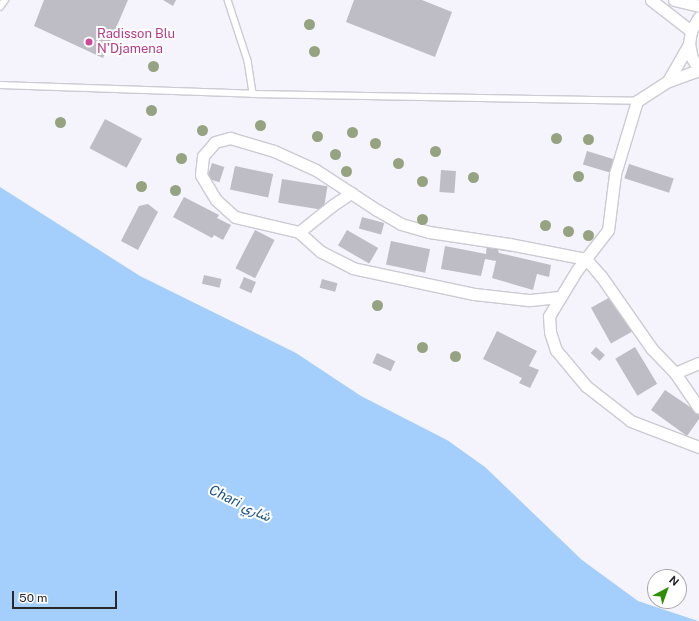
<!DOCTYPE html>
<html>
<head>
<meta charset="utf-8">
<style>
	body { margin:0 }
	#map { position:relative; width:699px; height:621px; overflow:hidden; background:#f5f3fc; font-family:"Public Sans",Vazirmatn,sans-serif }
	div>[style] { position:absolute }
	[style*='--x'] { left:calc(var(--x)*1px); top:calc(var(--y)*1px); width:calc(var(--w)*1px); rotate:calc(var(--a)*1deg) }
	.water>* { inset:0; background:#a4cffc }
	.building>* { inset:0; background:#bebcc4; transform-origin:0 0 }
	.roads { filter:drop-shadow(1px 0 #cccad2) drop-shadow(-1px 0 #cccad2) drop-shadow(0 1px #cccad2) drop-shadow(0 -1px #cccad2) }
	.lane>* { height:5.5px; margin:-2.75px; padding:0 2.75px; transform-origin:2.75px; border-radius:2.75px; background:#fff }
	.street>* { height:11px; margin:-5.5px; padding:0 5.5px; transform-origin:5.5px; border-radius:5.5px; background:#fff }
	.trees>* { width:11px; height:11px; margin:-5.5px; border-radius:50%; background:#95a381 }
	.dots>* { width:11px; height:11px; translate:-50% -50%; box-sizing:border-box; border:2px solid #fff; border-radius:50% }
	span { translate:-50% -50%; white-space:nowrap; text-align:center; line-height:1.15; -webkit-text-stroke:4px #fff; paint-order:stroke }
	.hotel-label { font-size:13px; color:#b23c85 }
	.left { translate:0 -50%; text-align:left }
	.water-label { font-size:14px; color:#1a5284; font-style:italic }
	.north { position:absolute; left:647px; top:569px; width:40px; height:40px; box-sizing:border-box; background:#fff; border:1px solid #a9a9aa; border-radius:50%; rotate:41deg; font-size:11px; font-weight:700; line-height:16px; text-align:center; color:#28272a }
	.north::after { content:''; display:block; margin:auto; width:14px; height:18px; background:#2f8f04; clip-path:polygon(50% 0,100% 100%,50% 72%,0 100%) }
	.scale { position:absolute; left:12px; top:591px; width:105px; height:18px; box-sizing:border-box; border:2px solid #28272a; border-top:0; padding-left:5px; font-size:12px; line-height:14px; white-space:nowrap; color:#28272a; -webkit-text-stroke:3px #fff; paint-order:stroke }
</style>
</head>
<body>
<div id="map">
	<div class="water">
		<i style="clip-path:polygon(0 187px,140px 276px,296px 353px,361px 396px,447px 440px,485px 467px,582px 560px,638px 601px,698px 621px,0 621px)"></i>
	</div>
	<div class="building">
		<i style="clip-path:polygon(44px 0,128px 0,103px 58px,34px 26px)"></i>
		<i style="clip-path:polygon(163px 0,176px 0,173px 6px)"></i>
		<i style="clip-path:polygon(354px 0,422px 0,452px 12px,435px 57px,346px 22px)"></i>
		<i style="left:105px;top:119px;width:42px;height:33px;rotate:28deg"></i>
		<i style="left:587px;top:151px;width:28px;height:14px;rotate:17deg"></i>
		<i style="left:212px;top:163px;width:13px;height:16px;rotate:18deg"></i>
		<i style="left:629px;top:164px;width:47px;height:15px;rotate:18deg"></i>
		<i style="left:235px;top:166px;width:39px;height:24px;rotate:12deg"></i>
		<i style="left:441px;top:170px;width:15px;height:22px;rotate:4deg"></i>
		<i style="left:282px;top:179px;width:46px;height:24px;rotate:9deg"></i>
		<i style="clip-path:polygon(184px 197px,219px 215px,217px 218px,231px 225px,223px 240px,214px 235px,212px 238px,173px 217px)"></i>
		<i style="clip-path:polygon(148px 204px,158px 212px,138px 250px,121px 241px,139px 206px)"></i>
		<i style="left:362px;top:217px;width:23px;height:12px;rotate:15deg"></i>
		<i style="left:255px;top:230px;width:22px;height:43px;rotate:27deg"></i>
		<i style="left:347px;top:230px;width:36px;height:18px;rotate:30deg"></i>
		<i style="left:391px;top:241px;width:40px;height:24px;rotate:12deg"></i>
		<i style="clip-path:polygon(487px 243px,513px 244px,512px 252px,498px 250px,499px 253px,551px 265px,549px 277px,537px 274px,533px 290px,492px 278px,496px 261px,485px 259px,481px 276px,441px 269px,445px 246px,486px 254px)"></i>
		<i style="left:204px;top:275px;width:18px;height:9px;rotate:13deg"></i>
		<i style="left:244px;top:277px;width:13px;height:12px;rotate:23deg"></i>
		<i style="left:322px;top:279px;width:16px;height:9px;rotate:15deg"></i>
		<i style="left:612px;top:296px;width:41px;height:24px;rotate:61deg"></i>
		<i style="clip-path:polygon(497px 331px,537px 351px,529px 366px,539px 370px,530px 388px,519px 383px,522px 378px,483px 359px)"></i>
		<i style="left:596px;top:347px;width:12px;height:8px;rotate:42deg"></i>
		<i style="left:635px;top:347px;width:43px;height:23px;rotate:59deg"></i>
		<i style="left:377px;top:353px;width:20px;height:11px;rotate:24deg"></i>
		<i style="clip-path:polygon(665px 390px,699px 413px,699px 419px,687px 436px,651px 410px)"></i>
	</div>
	<div class="roads">
		<div class="lane">
			<i style="--x:228;--y:0;--w:64;--a:71.8"></i>
			<i style="--x:248;--y:61;--w:33;--a:81"></i>
			<i style="--x:0;--y:7;--w:9;--a:-54"></i>
			<i style="--x:0;--y:85;--w:253;--a:2"></i>
			<i style="--x:253;--y:94;--w:384;--a:1"></i>
		</div>
		<div class="street">
			<i style="--x:651;--y:0;--w:51;--a:37.8"></i>
			<i style="--x:674;--y:0;--w:26;--a:13"></i>
			<i style="--x:699;--y:17;--w:16;--a:120"></i>
			<i style="--x:691;--y:31;--w:13;--a:99"></i>
			<i style="--x:689;--y:44;--w:14;--a:78"></i>
			<i style="--x:692;--y:58;--w:13;--a:58"></i>
			<i style="--x:699;--y:70;--w:33;--a:160"></i>
			<i style="--x:668;--y:81;--w:37;--a:147"></i>
			<i style="--x:637;--y:101;--w:76;--a:106.8"></i>
			<i style="--x:615;--y:174;--w:56;--a:97.1"></i>
			<i style="--x:608;--y:230;--w:51;--a:127.8"></i>
			<i style="--x:577;--y:270;--w:54;--a:121.3"></i>
			<i style="--x:549;--y:316;--w:16;--a:86"></i>
			<i style="--x:550;--y:332;--w:19;--a:72"></i>
			<i style="--x:556;--y:350;--w:47;--a:50.2"></i>
			<i style="--x:586;--y:386;--w:57;--a:37.9"></i>
			<i style="--x:631;--y:421;--w:73;--a:20.9"></i>
			<i style="--x:668;--y:81;--w:43;--a:-60.4"></i>
			<i style="--x:299;--y:232;--w:43;--a:-38.5"></i>
			<i style="--x:333;--y:205;--w:22;--a:-34"></i>
			<i style="--x:559;--y:297;--w:31;--a:174"></i>
			<i style="--x:528;--y:300;--w:54;--a:-173.7"></i>
			<i style="--x:474;--y:294;--w:124;--a:-167.9"></i>
			<i style="--x:353;--y:268;--w:36;--a:-153"></i>
			<i style="--x:321;--y:252;--w:30;--a:-138"></i>
			<i style="--x:299;--y:232;--w:66;--a:-166.8"></i>
			<i style="--x:235;--y:217;--w:25;--a:-138"></i>
			<i style="--x:216;--y:200;--w:29;--a:-121"></i>
			<i style="--x:201;--y:175;--w:19;--a:-84"></i>
			<i style="--x:203;--y:156;--w:18;--a:-49"></i>
			<i style="--x:215;--y:142;--w:16;--a:-15"></i>
			<i style="--x:230;--y:138;--w:46;--a:16.5"></i>
			<i style="--x:274;--y:151;--w:46;--a:24.3"></i>
			<i style="--x:316;--y:170;--w:73;--a:33.3"></i>
			<i style="--x:377;--y:210;--w:28;--a:30"></i>
			<i style="--x:401;--y:224;--w:29;--a:16"></i>
			<i style="--x:429;--y:232;--w:81;--a:8.5"></i>
			<i style="--x:509;--y:244;--w:78;--a:11"></i>
			<i style="--x:586;--y:259;--w:23;--a:49"></i>
			<i style="--x:601;--y:276;--w:89;--a:55.1"></i>
			<i style="--x:652;--y:349;--w:33;--a:46"></i>
			<i style="--x:675;--y:373;--w:42;--a:55.6"></i>
			<i style="--x:675;--y:373;--w:26;--a:-23"></i>
		</div>
	</div>
	<div class="trees">
		<i style="left:309px;top:24px"></i>
		<i style="left:314px;top:51px"></i>
		<i style="left:153px;top:66px"></i>
		<i style="left:151px;top:110px"></i>
		<i style="left:60px;top:122px"></i>
		<i style="left:260px;top:125px"></i>
		<i style="left:202px;top:130px"></i>
		<i style="left:352px;top:132px"></i>
		<i style="left:317px;top:136px"></i>
		<i style="left:556px;top:138px"></i>
		<i style="left:588px;top:139px"></i>
		<i style="left:375px;top:143px"></i>
		<i style="left:435px;top:151px"></i>
		<i style="left:335px;top:154px"></i>
		<i style="left:181px;top:158px"></i>
		<i style="left:398px;top:163px"></i>
		<i style="left:346px;top:171px"></i>
		<i style="left:578px;top:176px"></i>
		<i style="left:473px;top:177px"></i>
		<i style="left:422px;top:181px"></i>
		<i style="left:141px;top:186px"></i>
		<i style="left:175px;top:190px"></i>
		<i style="left:422px;top:219px"></i>
		<i style="left:545px;top:225px"></i>
		<i style="left:568px;top:231px"></i>
		<i style="left:588px;top:235px"></i>
		<i style="left:377px;top:305px"></i>
		<i style="left:422px;top:347px"></i>
		<i style="left:455px;top:356px"></i>
	</div>
	<div class="dots">
		<i style="left:89px;top:42px;background:#d1479c"></i>
	</div>
	<div class="hotel-label">
		<span class="left" style="left:97px;top:42px">Radisson Blu<br>N'Djamena</span>
	</div>
	<div class="water-label">
		<span style="left:240px;top:503px;rotate:26deg">Chari شاري</span>
	</div>
	<div class="north">N</div>
	<div class="scale">50 m</div>
</div>
</body>
</html>
